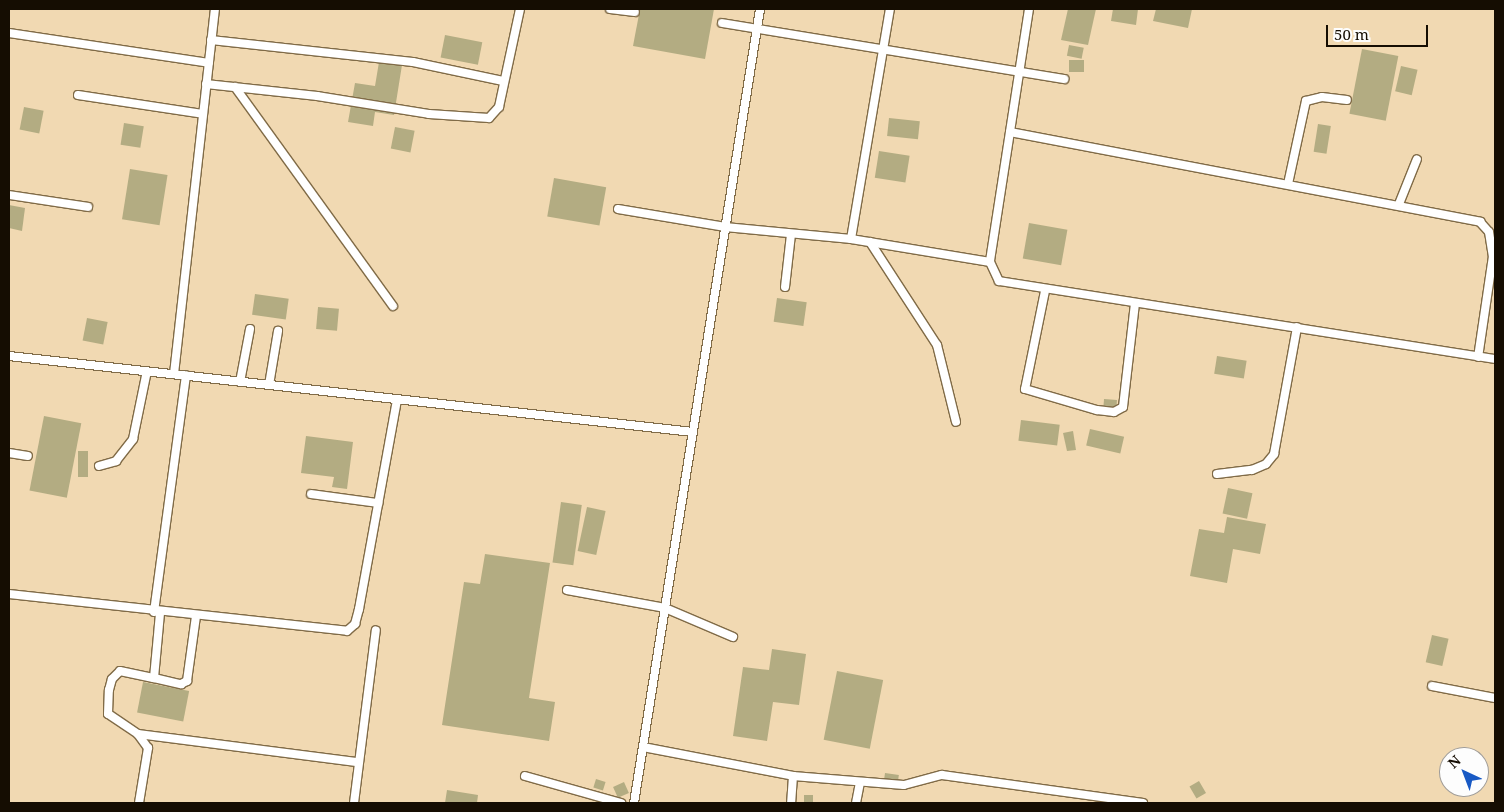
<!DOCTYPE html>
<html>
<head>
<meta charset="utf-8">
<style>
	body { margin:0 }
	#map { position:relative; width:1504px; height:812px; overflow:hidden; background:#f1d9b2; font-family:"Noto Serif",serif }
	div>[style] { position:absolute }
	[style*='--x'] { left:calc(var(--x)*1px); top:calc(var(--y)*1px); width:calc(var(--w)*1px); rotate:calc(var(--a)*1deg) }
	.building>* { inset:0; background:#b3ac82; transform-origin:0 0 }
	.roads { filter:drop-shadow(1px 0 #806b47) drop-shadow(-1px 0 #806b47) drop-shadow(0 1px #806b47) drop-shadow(0 -1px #806b47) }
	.service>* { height:8px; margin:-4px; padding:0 4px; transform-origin:4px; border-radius:4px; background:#fff }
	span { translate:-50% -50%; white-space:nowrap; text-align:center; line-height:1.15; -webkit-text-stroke:4px #fdfdfd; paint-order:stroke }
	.frame { position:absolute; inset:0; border:10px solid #150d02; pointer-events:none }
	.north { position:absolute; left:1439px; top:747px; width:50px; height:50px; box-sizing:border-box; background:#fdfdfd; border:1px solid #a09d99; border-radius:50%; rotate:317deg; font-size:14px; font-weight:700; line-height:20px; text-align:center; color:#150d02 }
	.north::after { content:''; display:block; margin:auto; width:18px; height:22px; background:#1859c4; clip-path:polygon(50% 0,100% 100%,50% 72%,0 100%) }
	.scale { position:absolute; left:1326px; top:25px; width:102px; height:22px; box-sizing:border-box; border:2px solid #150d02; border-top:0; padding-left:6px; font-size:15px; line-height:18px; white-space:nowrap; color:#150d02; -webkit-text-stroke:4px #fdfdfd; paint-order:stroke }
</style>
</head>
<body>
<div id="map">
	<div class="building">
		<i style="clip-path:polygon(640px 9px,714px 9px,705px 59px,633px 46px)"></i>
		<i style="clip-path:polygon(1068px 9px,1096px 9px,1088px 45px,1061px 40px)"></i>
		<i style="clip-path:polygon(1113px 9px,1138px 9px,1136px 25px,1111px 21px)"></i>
		<i style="clip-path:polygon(1156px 9px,1192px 9px,1188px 28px,1153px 21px)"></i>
		<i style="left:445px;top:35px;width:38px;height:23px;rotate:11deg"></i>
		<i style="left:1069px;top:45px;width:15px;height:11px;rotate:11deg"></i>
		<i style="left:1362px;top:49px;width:37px;height:66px;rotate:11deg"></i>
		<i style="left:1069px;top:60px;width:15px;height:12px"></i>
		<i style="clip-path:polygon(379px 62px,402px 65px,394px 115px,375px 112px,373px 126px,348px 122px,355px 83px,375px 86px)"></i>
		<i style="left:1401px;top:66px;width:17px;height:26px;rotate:13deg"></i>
		<i style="left:24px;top:107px;width:20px;height:23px;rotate:11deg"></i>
		<i style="left:889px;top:118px;width:31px;height:18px;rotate:6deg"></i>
		<i style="left:124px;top:123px;width:20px;height:22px;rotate:9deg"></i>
		<i style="left:1318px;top:124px;width:13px;height:28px;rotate:9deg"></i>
		<i style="left:395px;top:127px;width:20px;height:22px;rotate:11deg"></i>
		<i style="left:879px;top:151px;width:31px;height:27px;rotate:9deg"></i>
		<i style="left:130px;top:169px;width:38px;height:51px;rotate:9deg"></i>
		<i style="left:554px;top:178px;width:53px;height:39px;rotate:10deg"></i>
		<i style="clip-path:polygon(9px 205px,25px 208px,22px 231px,9px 228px)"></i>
		<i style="left:1029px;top:223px;width:39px;height:36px;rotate:10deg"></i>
		<i style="left:255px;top:294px;width:34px;height:21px;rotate:8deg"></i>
		<i style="left:777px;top:298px;width:30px;height:24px;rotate:8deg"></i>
		<i style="left:318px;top:307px;width:21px;height:22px;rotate:5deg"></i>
		<i style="left:87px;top:318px;width:21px;height:23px;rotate:11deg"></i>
		<i style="left:1217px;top:356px;width:30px;height:18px;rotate:9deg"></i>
		<i style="left:1104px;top:399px;width:13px;height:7px;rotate:4deg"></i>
		<i style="left:44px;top:416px;width:38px;height:76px;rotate:11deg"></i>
		<i style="left:1021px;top:420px;width:39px;height:21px;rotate:7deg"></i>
		<i style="left:1090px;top:429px;width:35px;height:17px;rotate:13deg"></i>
		<i style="clip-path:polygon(1073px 431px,1076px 450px,1067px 451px,1063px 433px)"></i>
		<i style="clip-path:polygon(306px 436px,353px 442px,347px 489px,332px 487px,334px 477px,301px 473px)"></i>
		<i style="left:78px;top:451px;width:10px;height:26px"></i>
		<i style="left:1228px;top:488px;width:25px;height:26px;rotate:12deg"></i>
		<i style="left:561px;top:502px;width:21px;height:61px;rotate:8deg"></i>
		<i style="left:587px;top:507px;width:19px;height:45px;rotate:12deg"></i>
		<i style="clip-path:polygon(1227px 517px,1266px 524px,1260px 554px,1233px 549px,1227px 583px,1190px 576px,1199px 529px,1224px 533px)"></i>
		<i style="clip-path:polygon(485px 554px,550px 563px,529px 698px,555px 702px,549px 741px,442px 725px,464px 582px,480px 584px)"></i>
		<i style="left:1432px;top:635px;width:17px;height:28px;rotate:13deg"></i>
		<i style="clip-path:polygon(772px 649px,806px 654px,799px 705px,773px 702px,767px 741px,733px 736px,743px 667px,769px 670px)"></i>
		<i style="left:837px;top:671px;width:47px;height:70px;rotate:11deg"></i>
		<i style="left:143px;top:682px;width:47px;height:31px;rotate:11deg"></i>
		<i style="left:885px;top:773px;width:14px;height:8px;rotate:8deg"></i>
		<i style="left:596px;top:779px;width:10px;height:9px;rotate:17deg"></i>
		<i style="left:1199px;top:781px;width:14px;height:11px;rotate:60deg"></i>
		<i style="left:624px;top:782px;width:12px;height:12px;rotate:66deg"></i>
		<i style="clip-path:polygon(447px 790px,478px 795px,477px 803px,445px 803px)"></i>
		<i style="left:804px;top:795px;width:9px;height:8px"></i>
	</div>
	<div class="roads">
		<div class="service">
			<i style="--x:610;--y:9;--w:25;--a:7"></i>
			<i style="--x:1029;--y:9;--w:256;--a:98.8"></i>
			<i style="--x:990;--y:262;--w:21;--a:65"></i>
			<i style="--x:999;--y:281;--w:502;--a:8.94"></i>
			<i style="--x:722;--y:23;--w:347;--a:9.3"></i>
			<i style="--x:9;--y:33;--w:202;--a:8.5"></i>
			<i style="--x:211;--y:40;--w:203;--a:6.2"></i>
			<i style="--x:413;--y:62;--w:92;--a:11.9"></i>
			<i style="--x:206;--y:84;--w:112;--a:6.2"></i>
			<i style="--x:317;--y:96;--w:113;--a:9.1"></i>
			<i style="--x:429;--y:114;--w:60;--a:3.8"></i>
			<i style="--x:489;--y:118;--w:15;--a:-48"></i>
			<i style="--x:499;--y:107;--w:100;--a:-77.9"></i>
			<i style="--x:235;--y:87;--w:270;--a:54.2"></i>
			<i style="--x:78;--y:95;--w:126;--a:8.6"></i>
			<i style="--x:1010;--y:132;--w:479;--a:10.8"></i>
			<i style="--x:1480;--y:222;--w:13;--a:48"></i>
			<i style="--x:1489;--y:232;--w:24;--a:81"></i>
			<i style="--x:1493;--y:256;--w:102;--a:98.4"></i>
			<i style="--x:1288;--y:184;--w:85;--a:-77.8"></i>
			<i style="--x:1306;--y:101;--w:16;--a:-14"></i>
			<i style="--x:1322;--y:97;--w:25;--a:7"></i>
			<i style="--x:9;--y:195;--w:80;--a:8.6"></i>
			<i style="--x:1399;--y:204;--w:48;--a:-68.2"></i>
			<i style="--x:618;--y:209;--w:109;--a:9.5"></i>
			<i style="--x:725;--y:227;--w:127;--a:5.4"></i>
			<i style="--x:851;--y:239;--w:141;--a:9.4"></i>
			<i style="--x:851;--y:239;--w:233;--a:-80.4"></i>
			<i style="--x:870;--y:242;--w:123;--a:57"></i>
			<i style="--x:937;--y:345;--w:79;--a:76.1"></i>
			<i style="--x:785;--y:287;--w:53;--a:-83.5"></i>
			<i style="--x:1045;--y:291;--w:100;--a:101.5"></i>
			<i style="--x:1025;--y:389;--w:75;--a:16.3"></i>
			<i style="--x:1097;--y:410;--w:17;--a:7"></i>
			<i style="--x:1114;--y:412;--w:10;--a:-29"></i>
			<i style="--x:1123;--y:407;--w:104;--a:-83.4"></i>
			<i style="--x:9;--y:356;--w:688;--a:6.34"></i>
			<i style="--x:174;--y:374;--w:367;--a:-83.6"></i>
			<i style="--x:240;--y:382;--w:54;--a:-79.3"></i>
			<i style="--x:269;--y:385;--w:55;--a:-80.5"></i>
			<i style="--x:9;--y:453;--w:19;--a:9"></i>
			<i style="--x:99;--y:466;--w:18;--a:-16"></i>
			<i style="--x:116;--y:461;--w:28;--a:-52"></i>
			<i style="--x:133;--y:439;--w:69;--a:-78.4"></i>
			<i style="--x:1217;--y:474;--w:35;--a:-7"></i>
			<i style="--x:1252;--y:470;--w:15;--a:-23"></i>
			<i style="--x:1266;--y:464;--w:13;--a:-51"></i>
			<i style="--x:1274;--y:454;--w:129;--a:-79.7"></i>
			<i style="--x:311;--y:494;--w:68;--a:7.7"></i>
			<i style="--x:567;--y:590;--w:100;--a:10.4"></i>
			<i style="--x:665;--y:608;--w:74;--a:23.1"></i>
			<i style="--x:9;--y:594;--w:340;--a:6.2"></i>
			<i style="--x:347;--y:631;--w:11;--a:-41"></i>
			<i style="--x:355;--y:624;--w:16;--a:-75"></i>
			<i style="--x:359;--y:609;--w:213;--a:-79.7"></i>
			<i style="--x:154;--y:612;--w:239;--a:-82.3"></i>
			<i style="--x:154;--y:678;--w:28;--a:13"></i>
			<i style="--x:181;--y:684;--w:7;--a:-27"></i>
			<i style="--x:187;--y:681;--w:66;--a:-82.1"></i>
			<i style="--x:1432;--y:686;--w:64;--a:10.8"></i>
			<i style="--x:138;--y:734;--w:222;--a:7.3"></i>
			<i style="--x:643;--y:747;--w:153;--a:10.9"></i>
			<i style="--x:793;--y:776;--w:27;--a:94"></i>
			<i style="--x:525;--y:776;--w:100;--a:15.7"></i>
			<i style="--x:793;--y:776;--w:111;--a:4.6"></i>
			<i style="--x:904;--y:785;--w:39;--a:-15"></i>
			<i style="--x:942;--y:775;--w:203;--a:7.9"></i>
			<i style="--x:139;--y:803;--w:56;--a:-80.7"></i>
			<i style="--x:148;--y:748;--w:17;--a:-126"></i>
			<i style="--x:138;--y:734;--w:36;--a:-146"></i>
			<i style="--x:108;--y:714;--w:24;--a:-88"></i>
			<i style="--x:109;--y:690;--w:11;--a:-75"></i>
			<i style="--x:112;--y:679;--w:11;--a:-45"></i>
			<i style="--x:120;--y:671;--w:35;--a:12"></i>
			<i style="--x:154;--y:678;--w:65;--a:-84.7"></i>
			<i style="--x:354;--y:803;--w:174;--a:-82.8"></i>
			<i style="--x:634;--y:803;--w:804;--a:-80.98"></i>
			<i style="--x:856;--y:803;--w:21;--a:-79"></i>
		</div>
	</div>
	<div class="frame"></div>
	<div class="north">N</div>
	<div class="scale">50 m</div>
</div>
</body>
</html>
